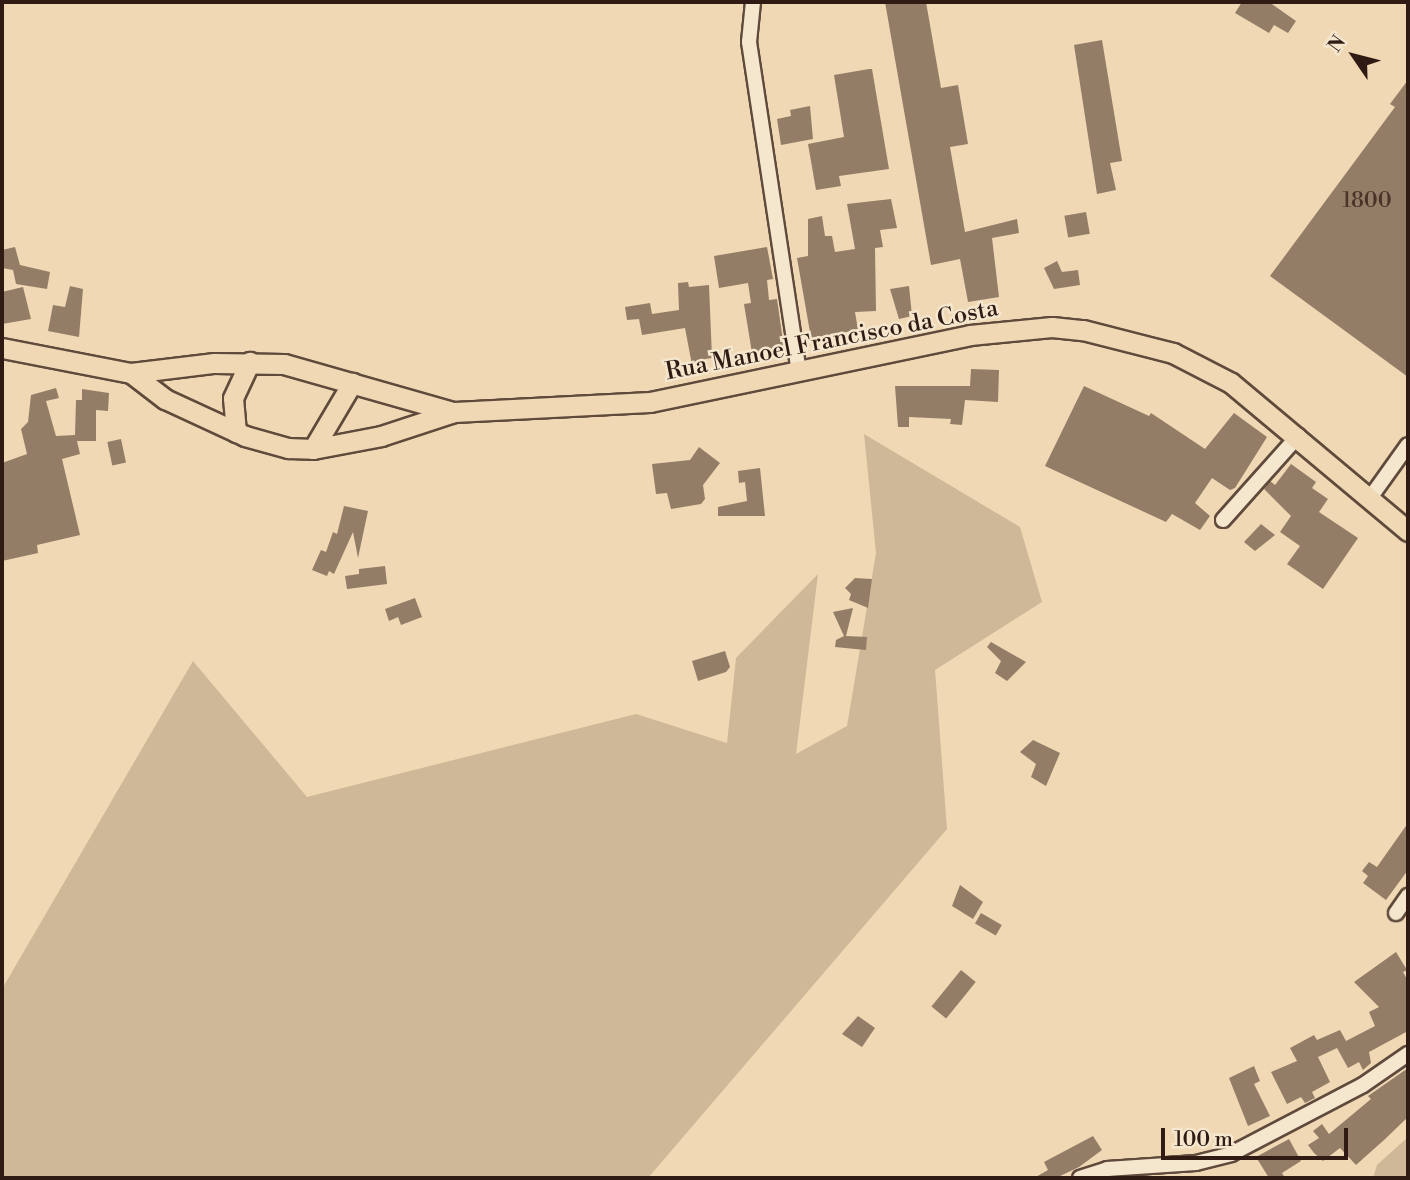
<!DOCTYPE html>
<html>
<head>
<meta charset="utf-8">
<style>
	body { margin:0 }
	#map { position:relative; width:1410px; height:1180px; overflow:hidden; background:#efd8b3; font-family:"Libre Bodoni",serif }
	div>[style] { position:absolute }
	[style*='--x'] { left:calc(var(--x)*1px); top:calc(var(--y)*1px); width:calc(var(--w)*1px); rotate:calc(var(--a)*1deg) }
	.green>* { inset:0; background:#ceb898 }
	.building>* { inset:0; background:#937d67; transform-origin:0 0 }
	.roads { filter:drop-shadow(2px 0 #5f4a3c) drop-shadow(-2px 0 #5f4a3c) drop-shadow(0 2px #5f4a3c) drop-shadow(0 -2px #5f4a3c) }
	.minor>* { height:14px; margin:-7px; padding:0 7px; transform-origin:7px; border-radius:7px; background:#f5e6ce }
	.major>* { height:19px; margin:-9.5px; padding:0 9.5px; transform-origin:9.5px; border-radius:9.5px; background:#efd8b3 }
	span { translate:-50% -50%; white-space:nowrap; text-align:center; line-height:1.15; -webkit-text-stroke:5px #f5e6ce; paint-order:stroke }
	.number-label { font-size:21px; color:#483429 }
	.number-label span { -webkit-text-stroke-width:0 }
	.street-label { font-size:24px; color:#2f1b14 }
	.frame { position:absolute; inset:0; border:4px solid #2f1b14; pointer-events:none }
	.north { position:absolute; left:1319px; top:21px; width:70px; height:70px; -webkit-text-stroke:5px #f5e6ce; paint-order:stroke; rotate:305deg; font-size:19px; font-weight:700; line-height:28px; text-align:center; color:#2f1b14 }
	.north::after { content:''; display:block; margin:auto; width:24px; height:32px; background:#2f1b14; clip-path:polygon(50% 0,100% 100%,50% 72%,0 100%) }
	.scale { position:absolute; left:1161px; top:1128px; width:187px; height:32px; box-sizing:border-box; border:4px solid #2f1b14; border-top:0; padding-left:9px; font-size:21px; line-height:24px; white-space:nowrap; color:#2f1b14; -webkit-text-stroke:5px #f5e6ce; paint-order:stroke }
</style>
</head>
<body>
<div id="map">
	<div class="green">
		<i style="clip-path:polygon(864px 434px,1020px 527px,1042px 602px,935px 670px,947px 829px,648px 1178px,2px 1178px,2px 989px,193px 661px,307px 797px,636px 714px,727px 743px,736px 658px,818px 574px,796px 754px,847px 726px,876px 553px)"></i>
		<i style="clip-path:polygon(1408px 1137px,1408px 1178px,1373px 1178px,1377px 1165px)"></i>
	</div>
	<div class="building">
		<i style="clip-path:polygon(885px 2px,926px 2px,941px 88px,958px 85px,968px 144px,950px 147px,965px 232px,1017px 219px,1019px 233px,992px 238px,999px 297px,968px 302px,960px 259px,931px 265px)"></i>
		<i style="clip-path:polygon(1242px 2px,1269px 2px,1296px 21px,1288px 33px,1274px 25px,1269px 33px,1235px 13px)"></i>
		<i style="clip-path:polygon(1102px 40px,1122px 161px,1110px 163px,1116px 190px,1097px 194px,1074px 45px)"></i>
		<i style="clip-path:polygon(869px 69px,872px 69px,889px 169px,839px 176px,841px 186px,816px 190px,808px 144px,844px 137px,834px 75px)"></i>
		<i style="clip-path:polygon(1408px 80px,1408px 377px,1270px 276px,1395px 107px,1390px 104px)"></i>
		<i style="clip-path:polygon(810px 106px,813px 139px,781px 145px,777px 119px,791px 116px,790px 110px)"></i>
		<i style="clip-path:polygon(891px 199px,897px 228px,880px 230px,883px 247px,875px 248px,876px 311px,855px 312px,858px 330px,811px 338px,797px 258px,808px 256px,808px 219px,822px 216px,825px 236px,832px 236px,835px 252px,855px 249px,847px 204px)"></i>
		<i style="left:1086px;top:212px;width:22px;height:22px;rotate:80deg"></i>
		<i style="clip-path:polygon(15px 247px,20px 265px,50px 272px,47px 289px,16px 284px,13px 270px,2px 268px,2px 250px)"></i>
		<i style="clip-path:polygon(767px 247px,773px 279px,767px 280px,769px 300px,777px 299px,784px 348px,752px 353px,744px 304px,751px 303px,748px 283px,719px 288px,714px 256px)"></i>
		<i style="clip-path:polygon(1057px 261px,1062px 272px,1078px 270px,1080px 285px,1054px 289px,1044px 268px)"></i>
		<i style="clip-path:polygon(688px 282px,689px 287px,709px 285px,712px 358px,705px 359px,705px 364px,692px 365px,685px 328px,642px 335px,639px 319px,627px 320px,625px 307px,650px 303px,652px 314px,679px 310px,678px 283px)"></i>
		<i style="clip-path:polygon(70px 286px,83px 289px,79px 337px,48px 331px,53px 305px,65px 307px)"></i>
		<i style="clip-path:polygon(909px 286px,912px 316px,899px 319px,890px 289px)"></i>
		<i style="clip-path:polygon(23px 287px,31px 319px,2px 324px,2px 292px)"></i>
		<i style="clip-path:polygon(971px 369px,999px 370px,998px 402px,965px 400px,962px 425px,950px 424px,951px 419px,909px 417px,909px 427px,898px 427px,895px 386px,970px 386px)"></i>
		<i style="clip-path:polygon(1084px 386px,1149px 416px,1151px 413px,1205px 449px,1234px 413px,1267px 437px,1235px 488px,1230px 490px,1212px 478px,1195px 503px,1210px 516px,1200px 530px,1172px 514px,1166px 522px,1045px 466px)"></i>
		<i style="clip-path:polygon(56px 388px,59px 398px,46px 401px,56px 436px,75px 435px,76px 400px,82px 400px,82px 389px,109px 393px,108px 411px,96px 410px,96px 441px,77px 441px,80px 454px,62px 459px,80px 535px,37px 545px,38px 553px,2px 561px,2px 463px,27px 454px,21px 429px,28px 422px,31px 395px)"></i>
		<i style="left:121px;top:439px;width:24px;height:14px;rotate:78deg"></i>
		<i style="clip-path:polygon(699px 447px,720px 463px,703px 485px,705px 499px,701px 504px,671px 509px,667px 493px,656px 494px,652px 464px,690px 460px)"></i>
		<i style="clip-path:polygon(1291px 464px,1316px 482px,1312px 488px,1328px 499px,1319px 512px,1358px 538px,1323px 589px,1287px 564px,1300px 546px,1280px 532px,1291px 516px,1264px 489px,1270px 481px,1275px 485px)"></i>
		<i style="clip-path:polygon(760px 468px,765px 516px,718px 516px,718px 507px,747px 501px,745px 482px,739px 483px,738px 471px)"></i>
		<i style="clip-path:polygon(344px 506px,368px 511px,358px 558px,353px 532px,334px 574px,329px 571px,327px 576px,312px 570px,321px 550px,326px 552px,333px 532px,337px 534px)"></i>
		<i style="clip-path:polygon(1261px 524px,1275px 535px,1255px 551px,1244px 542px)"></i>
		<i style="clip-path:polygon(385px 566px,387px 584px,347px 589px,345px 576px,359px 574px,359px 569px)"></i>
		<i style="clip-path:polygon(855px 578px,872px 579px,868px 608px,849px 600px,851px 594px,845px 588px)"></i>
		<i style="clip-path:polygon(415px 598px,422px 617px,401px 625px,398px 617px,389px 621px,385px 609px)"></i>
		<i style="clip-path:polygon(853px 608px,846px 636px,867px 637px,866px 650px,835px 647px,836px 640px,844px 636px,833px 612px)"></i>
		<i style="clip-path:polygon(991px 642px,1026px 662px,1007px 681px,995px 673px,1001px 661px,987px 647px)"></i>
		<i style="clip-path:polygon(725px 651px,730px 667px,726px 672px,698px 681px,692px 661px)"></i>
		<i style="clip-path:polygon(1033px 740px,1060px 753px,1046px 786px,1031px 777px,1036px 764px,1020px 752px)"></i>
		<i style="clip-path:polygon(1408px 823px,1408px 870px,1386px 900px,1363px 883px,1368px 876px,1362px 871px,1369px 862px,1377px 867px)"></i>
		<i style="clip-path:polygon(960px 885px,983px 902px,973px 919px,952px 906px)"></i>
		<i style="left:981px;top:913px;width:24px;height:12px;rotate:30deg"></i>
		<i style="clip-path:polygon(1396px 952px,1407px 970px,1403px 972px,1408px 981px,1408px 1031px,1369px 1052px,1371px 1063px,1363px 1070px,1359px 1062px,1348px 1068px,1337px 1048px,1318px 1057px,1330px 1082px,1312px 1092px,1315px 1098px,1305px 1103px,1301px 1097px,1287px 1104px,1271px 1072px,1297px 1061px,1290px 1048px,1314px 1035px,1317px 1040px,1340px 1030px,1346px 1041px,1375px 1026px,1369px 1012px,1379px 1007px,1354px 982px)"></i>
		<i style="left:961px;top:970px;width:19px;height:47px;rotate:39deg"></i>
		<i style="clip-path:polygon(858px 1016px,875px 1028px,862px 1047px,842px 1034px)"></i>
		<i style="clip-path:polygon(1254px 1066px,1260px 1081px,1254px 1084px,1270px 1116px,1248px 1126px,1229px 1078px)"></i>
		<i style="clip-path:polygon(1408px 1068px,1408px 1117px,1384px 1140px,1356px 1165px,1340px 1148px,1323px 1161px,1314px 1153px,1308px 1145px,1319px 1138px,1313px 1131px,1322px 1124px,1329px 1134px,1371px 1099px,1368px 1096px)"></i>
		<i style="clip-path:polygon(1093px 1136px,1102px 1150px,1079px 1167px,1056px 1178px,1034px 1178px,1048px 1170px,1044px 1162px)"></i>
		<i style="clip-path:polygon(1289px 1139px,1301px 1161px,1282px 1173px,1285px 1178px,1269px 1178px,1256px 1157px)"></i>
	</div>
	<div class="roads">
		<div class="minor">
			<i style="--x:753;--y:2;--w:40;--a:95.7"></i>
			<i style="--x:749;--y:42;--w:335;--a:81.4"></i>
			<i style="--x:1370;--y:498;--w:65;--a:-54.4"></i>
			<i style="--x:1223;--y:520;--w:113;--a:-48.2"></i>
			<i style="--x:1396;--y:913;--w:21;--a:-55"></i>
			<i style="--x:1080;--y:1178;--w:28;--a:-18"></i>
			<i style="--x:1107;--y:1169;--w:89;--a:-3.9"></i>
			<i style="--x:1196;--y:1163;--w:36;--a:-14"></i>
			<i style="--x:1231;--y:1154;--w:149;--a:-27.6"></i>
			<i style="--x:1363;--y:1085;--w:55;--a:-34.6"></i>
		</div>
		<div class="major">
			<i style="--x:2;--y:348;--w:131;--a:11"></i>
			<i style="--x:131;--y:373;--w:84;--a:-6.9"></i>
			<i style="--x:214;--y:363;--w:70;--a:0.8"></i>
			<i style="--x:284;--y:364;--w:176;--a:15.9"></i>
			<i style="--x:131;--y:373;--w:43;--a:37.4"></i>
			<i style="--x:165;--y:399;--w:88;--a:24.8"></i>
			<i style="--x:245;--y:436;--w:45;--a:15.6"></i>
			<i style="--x:288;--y:448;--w:25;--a:2"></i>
			<i style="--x:313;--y:449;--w:69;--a:-10.8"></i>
			<i style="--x:381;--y:436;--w:77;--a:-18.2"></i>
			<i style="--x:454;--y:412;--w:196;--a:-2.9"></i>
			<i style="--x:650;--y:402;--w:327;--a:-11.8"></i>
			<i style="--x:970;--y:335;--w:82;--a:-5.6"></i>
			<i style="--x:1052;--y:327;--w:31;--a:6"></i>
			<i style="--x:1083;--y:330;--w:93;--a:14.3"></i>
			<i style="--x:1173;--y:353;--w:65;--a:27.3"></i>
			<i style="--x:1231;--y:383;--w:231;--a:39.9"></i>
			<i style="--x:236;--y:432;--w:34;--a:-95"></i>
			<i style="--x:233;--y:398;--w:40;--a:-65"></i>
			<i style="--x:313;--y:449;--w:77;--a:-59.4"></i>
		</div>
	</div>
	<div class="number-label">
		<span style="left:1367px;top:201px">1800</span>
	</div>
	<div class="street-label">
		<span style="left:832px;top:341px;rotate:-11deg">Rua Manoel Francisco da Costa</span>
	</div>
	<div class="frame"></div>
	<div class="north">N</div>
	<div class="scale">100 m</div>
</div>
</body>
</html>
